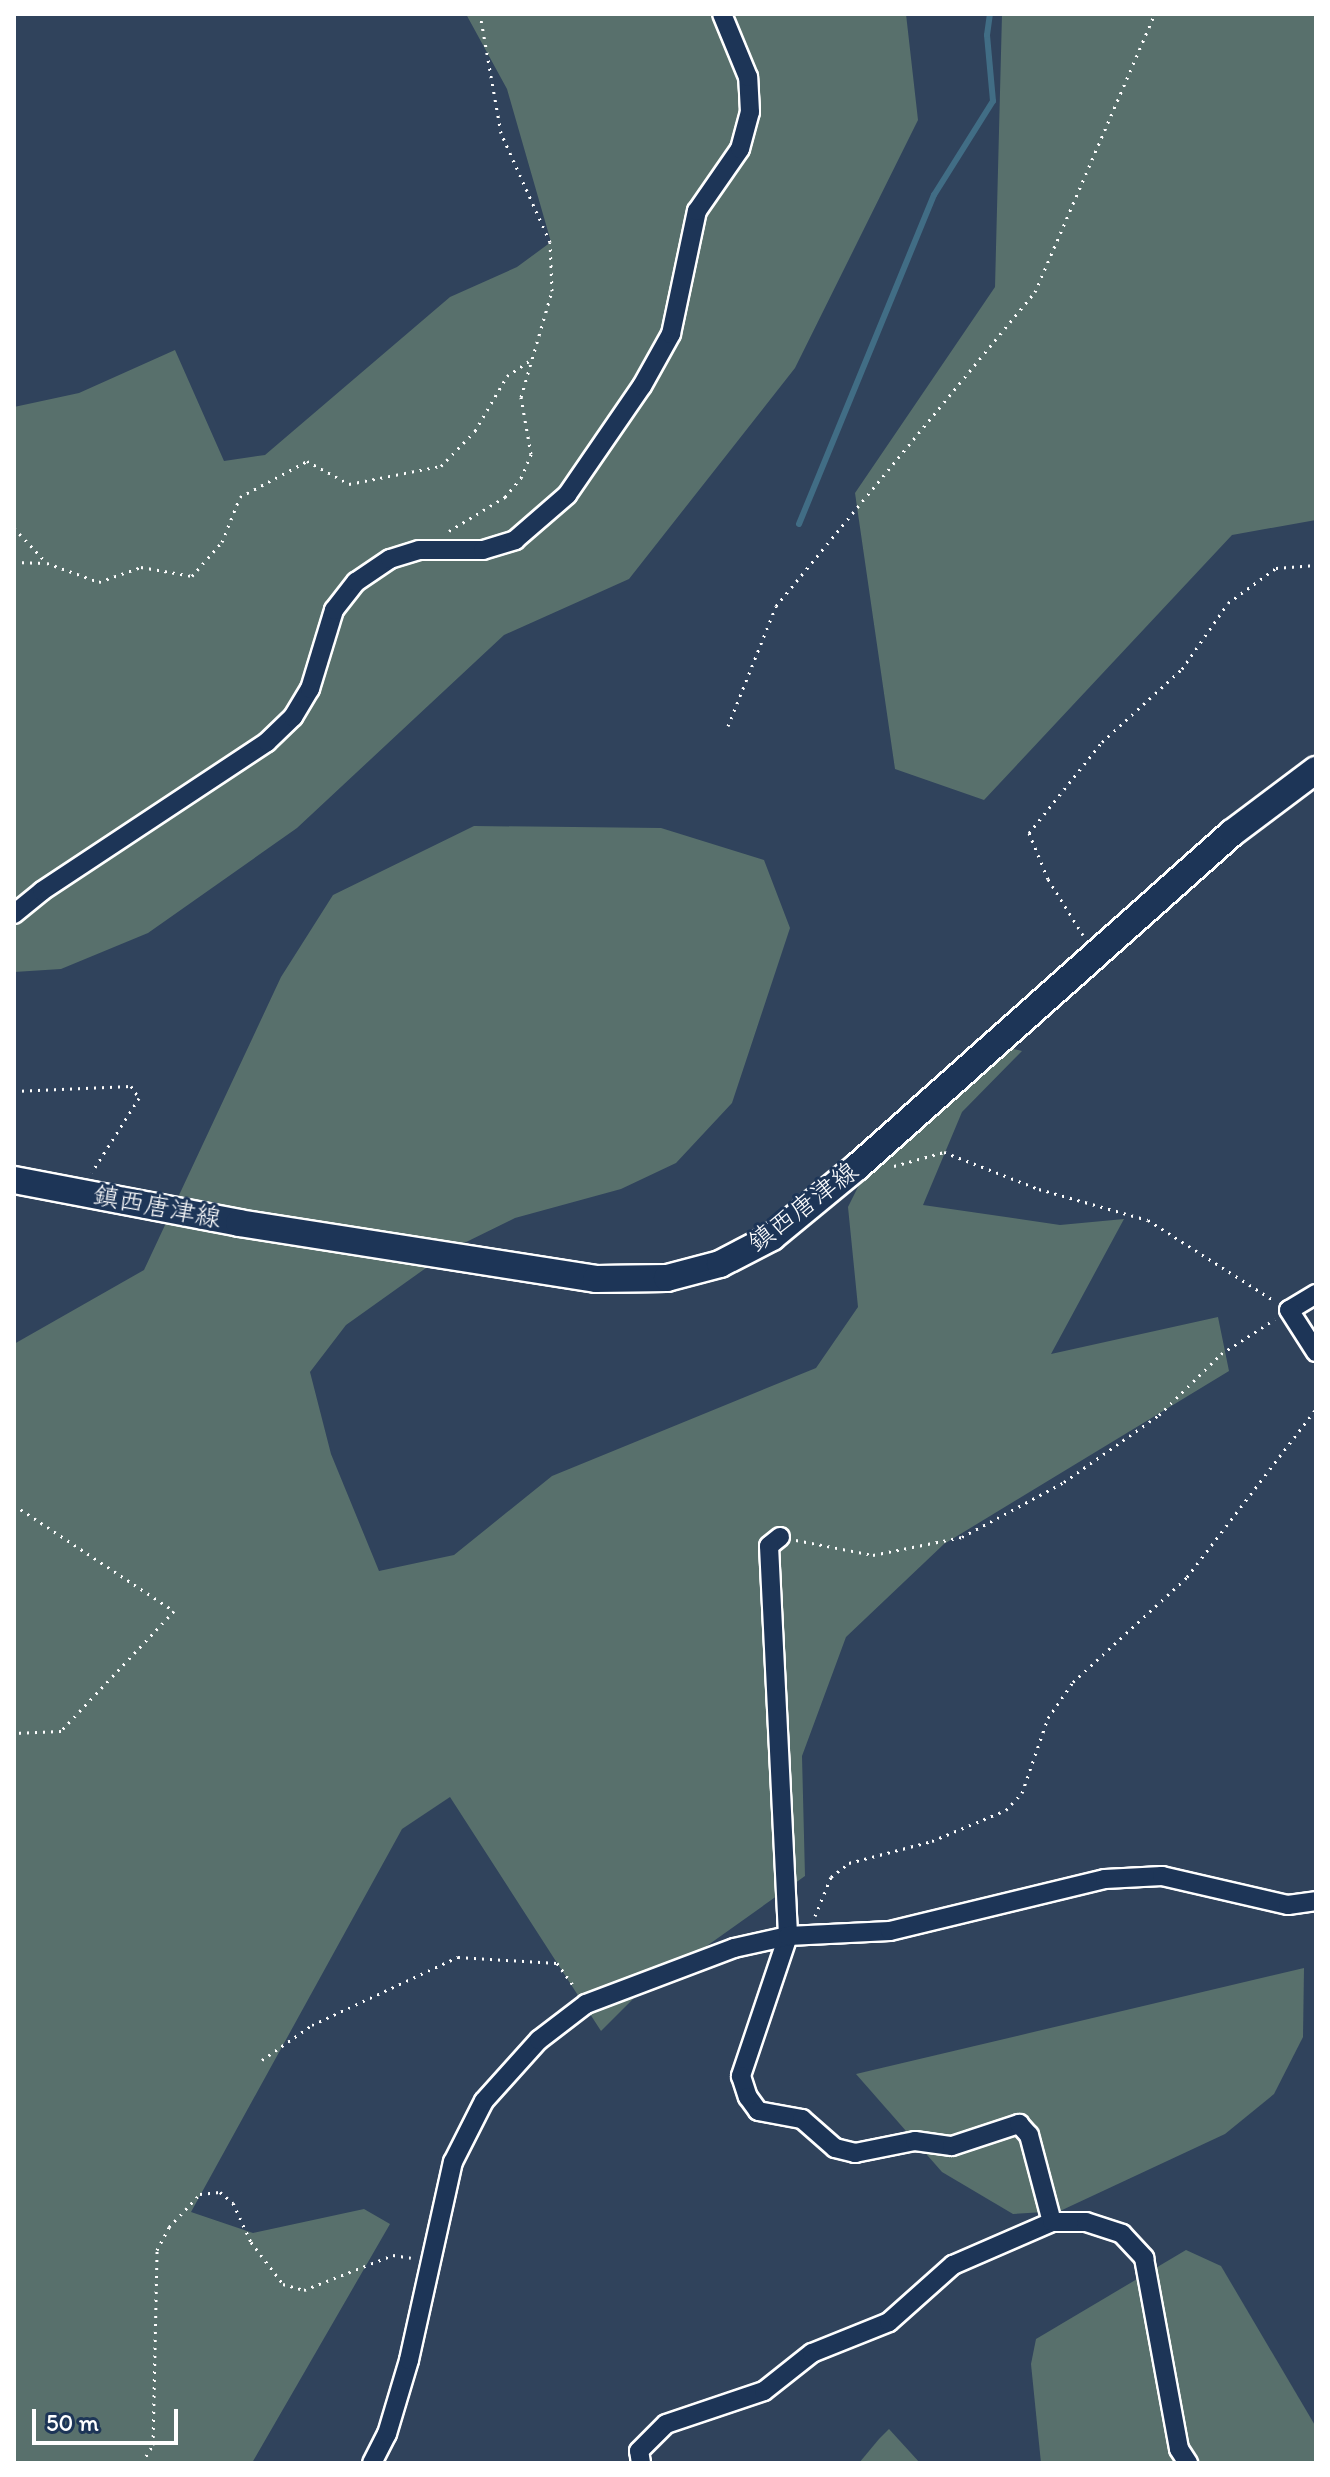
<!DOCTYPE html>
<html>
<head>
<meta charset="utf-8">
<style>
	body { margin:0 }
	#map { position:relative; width:1330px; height:2477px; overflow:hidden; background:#30435c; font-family:Itim,"Klee One",sans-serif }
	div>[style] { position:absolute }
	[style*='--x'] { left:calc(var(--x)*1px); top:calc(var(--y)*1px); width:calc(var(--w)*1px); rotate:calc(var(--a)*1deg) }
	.green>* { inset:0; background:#58706c }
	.stream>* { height:6px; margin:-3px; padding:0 3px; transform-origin:3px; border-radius:3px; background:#416d85 }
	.path>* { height:3px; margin-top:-1.5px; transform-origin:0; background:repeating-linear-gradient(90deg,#fff 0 2px,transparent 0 8px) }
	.roads { filter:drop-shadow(2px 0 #fff) drop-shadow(-2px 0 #fff) drop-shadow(0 2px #fff) drop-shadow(0 -2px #fff) }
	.minor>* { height:18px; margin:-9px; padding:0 9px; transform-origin:9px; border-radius:9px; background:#1d3557 }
	.secondary>* { height:26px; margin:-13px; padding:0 13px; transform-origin:13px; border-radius:13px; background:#1d3557 }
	span { translate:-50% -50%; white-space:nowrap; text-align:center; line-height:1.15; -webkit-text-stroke:6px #1d3557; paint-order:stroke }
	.street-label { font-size:26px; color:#fff }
	.frame { position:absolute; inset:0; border:16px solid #fff; pointer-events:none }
	.scale { position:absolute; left:32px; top:2409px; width:146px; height:36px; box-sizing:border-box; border:4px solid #fff; border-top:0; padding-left:10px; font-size:24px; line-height:28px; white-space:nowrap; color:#fff; -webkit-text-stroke:6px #1d3557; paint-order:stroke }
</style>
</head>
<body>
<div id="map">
	<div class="green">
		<i style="clip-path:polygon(466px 14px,906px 14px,918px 120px,795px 368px,629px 579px,504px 635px,297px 828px,148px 933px,61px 969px,14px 972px,14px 407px,79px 393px,175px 350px,224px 461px,265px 455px,450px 297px,517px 267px,551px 242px,507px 89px)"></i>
		<i style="clip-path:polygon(1002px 14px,1316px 14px,1316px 520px,1232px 535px,984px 800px,895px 769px,855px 493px,995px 287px)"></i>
		<i style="clip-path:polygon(474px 826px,661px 828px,764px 860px,790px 928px,732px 1103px,676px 1163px,621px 1189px,515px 1218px,454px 1248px,346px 1325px,310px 1372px,331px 1454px,379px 1571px,454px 1555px,552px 1476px,816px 1368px,858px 1307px,848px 1207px,865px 1173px,1009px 1048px,1022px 1051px,962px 1112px,923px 1205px,1060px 1225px,1124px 1219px,1051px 1354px,1218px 1317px,1229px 1371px,944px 1544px,846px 1637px,802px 1756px,805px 1876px,635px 1997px,601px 2031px,450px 1797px,402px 1829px,191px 2212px,253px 2233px,364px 2209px,390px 2224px,252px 2463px,14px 2463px,14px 1344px,144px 1270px,281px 977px,333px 895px)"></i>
		<i style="clip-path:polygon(1304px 1968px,1303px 2037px,1274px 2094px,1225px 2134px,1060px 2211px,1013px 2214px,942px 2172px,856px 2074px)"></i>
		<i style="clip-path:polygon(1186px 2250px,1221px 2266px,1316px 2427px,1316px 2463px,1041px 2463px,1031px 2364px,1036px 2339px)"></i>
		<i style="clip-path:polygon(889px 2429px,920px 2463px,859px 2463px,879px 2439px)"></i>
	</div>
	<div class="stream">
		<i style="--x:799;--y:524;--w:356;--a:-67.7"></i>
		<i style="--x:934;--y:195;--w:111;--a:-57.9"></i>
		<i style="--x:993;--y:101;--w:66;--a:-95.2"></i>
		<i style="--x:987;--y:35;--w:21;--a:-82"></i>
	</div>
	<div class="path">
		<i style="--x:14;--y:528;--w:48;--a:46.7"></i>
		<i style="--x:47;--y:563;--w:55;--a:20.1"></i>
		<i style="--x:99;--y:582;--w:45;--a:-19.7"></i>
		<i style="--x:141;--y:567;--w:52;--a:10"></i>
		<i style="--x:192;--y:576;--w:45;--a:-48.6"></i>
		<i style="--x:222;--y:542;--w:48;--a:-68.2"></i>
		<i style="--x:240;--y:497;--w:76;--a:-28.2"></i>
		<i style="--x:307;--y:461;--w:48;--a:28.7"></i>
		<i style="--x:349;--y:484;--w:94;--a:-11.1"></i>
		<i style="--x:441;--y:466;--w:49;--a:-45.8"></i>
		<i style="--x:475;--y:431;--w:64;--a:-59.8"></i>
		<i style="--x:507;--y:376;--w:29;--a:-34"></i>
		<i style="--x:449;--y:531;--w:66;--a:-31.3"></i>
		<i style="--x:505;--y:497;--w:25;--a:-50"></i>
		<i style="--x:521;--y:478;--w:26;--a:-67"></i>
		<i style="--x:531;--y:454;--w:58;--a:-100"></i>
		<i style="--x:521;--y:397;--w:110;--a:-73.7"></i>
		<i style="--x:552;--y:291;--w:49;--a:-92.3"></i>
		<i style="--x:550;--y:242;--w:120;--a:-114.2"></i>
		<i style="--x:501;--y:133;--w:121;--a:-100"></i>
		<i style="--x:14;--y:562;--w:32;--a:2"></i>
		<i style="--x:728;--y:726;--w:129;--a:-68.2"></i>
		<i style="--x:776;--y:606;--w:407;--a:-50.5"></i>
		<i style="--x:1035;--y:292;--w:303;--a:-66.7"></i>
		<i style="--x:1083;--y:935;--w:66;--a:-122"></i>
		<i style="--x:1048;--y:879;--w:50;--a:-112.4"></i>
		<i style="--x:1029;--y:833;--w:117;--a:-51.3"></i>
		<i style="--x:1102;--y:742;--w:108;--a:-42.4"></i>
		<i style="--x:1182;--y:669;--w:80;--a:-55.1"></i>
		<i style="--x:1228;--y:603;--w:59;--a:-36.1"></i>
		<i style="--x:1276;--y:568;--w:40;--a:-4.3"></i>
		<i style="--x:14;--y:1091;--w:117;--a:-2.4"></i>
		<i style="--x:131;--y:1086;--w:14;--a:56"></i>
		<i style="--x:139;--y:1098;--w:88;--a:122.4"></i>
		<i style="--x:894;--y:1166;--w:52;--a:-15.6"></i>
		<i style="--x:944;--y:1152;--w:102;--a:21.3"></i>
		<i style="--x:1039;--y:1189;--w:113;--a:15.9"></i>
		<i style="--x:1148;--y:1220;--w:148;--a:32.6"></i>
		<i style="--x:14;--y:1505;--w:192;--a:33.5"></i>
		<i style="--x:174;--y:1611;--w:165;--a:133.3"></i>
		<i style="--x:61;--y:1731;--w:47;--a:177.6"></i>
		<i style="--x:796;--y:1540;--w:78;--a:11"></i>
		<i style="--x:873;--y:1555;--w:91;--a:-11.4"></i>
		<i style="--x:962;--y:1537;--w:116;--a:-28.3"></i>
		<i style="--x:1064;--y:1482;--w:116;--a:-35.2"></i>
		<i style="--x:1159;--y:1415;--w:87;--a:-44.5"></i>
		<i style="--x:1221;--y:1354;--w:64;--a:-32.9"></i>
		<i style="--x:815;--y:1916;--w:42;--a:-67.7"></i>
		<i style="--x:831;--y:1877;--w:23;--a:-38"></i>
		<i style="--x:849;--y:1863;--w:86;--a:-14.8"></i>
		<i style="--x:932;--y:1841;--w:80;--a:-22.7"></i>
		<i style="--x:1006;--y:1810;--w:23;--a:-47"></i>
		<i style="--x:1022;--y:1793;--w:79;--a:-70.9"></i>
		<i style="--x:1048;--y:1718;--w:44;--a:-55.2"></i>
		<i style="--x:1073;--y:1682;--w:155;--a:-42.6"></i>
		<i style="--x:1187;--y:1577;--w:212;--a:-52.5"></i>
		<i style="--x:262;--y:2060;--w:61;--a:-35"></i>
		<i style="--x:312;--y:2025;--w:161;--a:-25"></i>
		<i style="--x:458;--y:1957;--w:99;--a:3.5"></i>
		<i style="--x:557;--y:1963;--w:31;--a:54"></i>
		<i style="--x:142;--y:2463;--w:21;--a:-59"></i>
		<i style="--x:153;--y:2445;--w:195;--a:-88.8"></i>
		<i style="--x:157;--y:2250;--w:26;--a:-62"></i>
		<i style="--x:169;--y:2227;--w:45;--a:-46.8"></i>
		<i style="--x:200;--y:2194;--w:20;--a:-6"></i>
		<i style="--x:220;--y:2192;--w:17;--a:40"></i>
		<i style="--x:233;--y:2203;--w:43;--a:65.2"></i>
		<i style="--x:251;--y:2242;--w:53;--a:52.7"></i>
		<i style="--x:283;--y:2284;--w:22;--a:16"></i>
		<i style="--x:304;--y:2290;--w:96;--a:-21.5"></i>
		<i style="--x:393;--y:2255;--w:18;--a:9"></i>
	</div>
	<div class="roads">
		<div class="minor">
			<i style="--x:14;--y:914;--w:36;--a:-39"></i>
			<i style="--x:42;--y:891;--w:270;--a:-33.5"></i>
			<i style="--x:267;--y:742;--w:36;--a:-44"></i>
			<i style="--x:293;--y:717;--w:33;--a:-59"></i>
			<i style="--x:310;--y:689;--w:83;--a:-73.1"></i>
			<i style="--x:334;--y:610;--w:36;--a:-52"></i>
			<i style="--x:356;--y:582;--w:41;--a:-34.1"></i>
			<i style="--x:390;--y:559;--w:30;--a:-17"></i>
			<i style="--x:419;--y:550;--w:64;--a:0"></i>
			<i style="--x:483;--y:550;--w:34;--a:-17"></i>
			<i style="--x:515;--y:540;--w:69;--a:-40.9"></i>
			<i style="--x:567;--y:495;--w:132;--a:-55.5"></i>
			<i style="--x:642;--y:386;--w:60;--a:-60.9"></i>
			<i style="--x:671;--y:334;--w:126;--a:-78.1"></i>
			<i style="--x:697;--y:211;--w:75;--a:-55.3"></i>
			<i style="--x:740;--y:149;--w:38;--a:-75"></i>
			<i style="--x:750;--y:112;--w:35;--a:-93"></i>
			<i style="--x:748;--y:77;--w:68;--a:-112.4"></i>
			<i style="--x:1316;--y:1294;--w:31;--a:149"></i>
			<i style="--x:1289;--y:1310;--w:50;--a:57.3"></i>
			<i style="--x:780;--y:1537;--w:14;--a:141"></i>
			<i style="--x:769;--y:1546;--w:390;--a:87.2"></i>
			<i style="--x:788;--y:1936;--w:148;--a:108.6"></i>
			<i style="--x:741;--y:2076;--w:22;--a:72"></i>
			<i style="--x:748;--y:2097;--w:17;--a:54"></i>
			<i style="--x:758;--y:2111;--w:45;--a:10.3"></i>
			<i style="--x:802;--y:2119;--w:44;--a:41.3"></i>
			<i style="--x:835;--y:2148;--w:21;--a:14"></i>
			<i style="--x:855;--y:2153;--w:61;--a:-11.3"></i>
			<i style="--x:915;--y:2141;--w:37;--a:8"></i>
			<i style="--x:952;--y:2146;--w:71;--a:-18.2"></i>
			<i style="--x:1019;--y:2124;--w:15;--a:48"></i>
			<i style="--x:1029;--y:2135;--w:90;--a:75.2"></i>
			<i style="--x:372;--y:2463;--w:33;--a:-63"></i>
			<i style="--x:387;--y:2434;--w:77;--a:-73.4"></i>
			<i style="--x:409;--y:2360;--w:203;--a:-77.5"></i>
			<i style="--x:453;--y:2162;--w:68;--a:-63.1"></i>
			<i style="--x:484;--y:2101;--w:82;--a:-48"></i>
			<i style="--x:539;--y:2040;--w:59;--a:-37.5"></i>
			<i style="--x:586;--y:2004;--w:158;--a:-20.7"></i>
			<i style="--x:734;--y:1948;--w:55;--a:-12.5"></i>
			<i style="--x:788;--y:1936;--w:102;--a:-2.8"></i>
			<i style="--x:890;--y:1931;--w:221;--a:-13.6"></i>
			<i style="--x:1105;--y:1879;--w:57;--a:-3"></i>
			<i style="--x:1162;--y:1876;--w:129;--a:13"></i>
			<i style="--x:1288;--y:1905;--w:28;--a:-8"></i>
			<i style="--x:641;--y:2463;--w:12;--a:-99"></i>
			<i style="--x:639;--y:2451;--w:38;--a:-45"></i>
			<i style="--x:666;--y:2424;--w:103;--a:-18.6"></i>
			<i style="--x:764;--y:2391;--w:61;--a:-38.4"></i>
			<i style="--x:812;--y:2353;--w:83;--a:-21.9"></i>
			<i style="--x:889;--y:2322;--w:86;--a:-41.7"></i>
			<i style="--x:953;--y:2265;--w:108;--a:-23.5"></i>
			<i style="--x:1052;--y:2222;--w:34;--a:0"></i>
			<i style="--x:1086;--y:2222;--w:38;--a:18"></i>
			<i style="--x:1122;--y:2234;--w:33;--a:47"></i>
			<i style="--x:1144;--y:2258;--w:194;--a:79.6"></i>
			<i style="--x:1179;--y:2449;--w:17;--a:57"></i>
		</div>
		<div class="secondary">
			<i style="--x:14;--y:1180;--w:229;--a:10.8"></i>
			<i style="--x:239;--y:1223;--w:361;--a:8.9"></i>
			<i style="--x:596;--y:1279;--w:71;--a:-0.8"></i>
			<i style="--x:667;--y:1278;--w:55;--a:-14.8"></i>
			<i style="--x:720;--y:1264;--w:59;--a:-27.4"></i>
			<i style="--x:772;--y:1237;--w:110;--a:-39.5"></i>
			<i style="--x:857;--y:1167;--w:502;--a:-41.69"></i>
			<i style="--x:1232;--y:833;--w:105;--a:-36.9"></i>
		</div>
	</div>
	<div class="street-label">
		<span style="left:157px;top:1207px;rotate:11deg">鎮西唐津線</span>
		<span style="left:803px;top:1207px;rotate:-37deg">鎮西唐津線</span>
	</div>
	<div class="frame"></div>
	<div class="scale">50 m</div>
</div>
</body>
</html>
